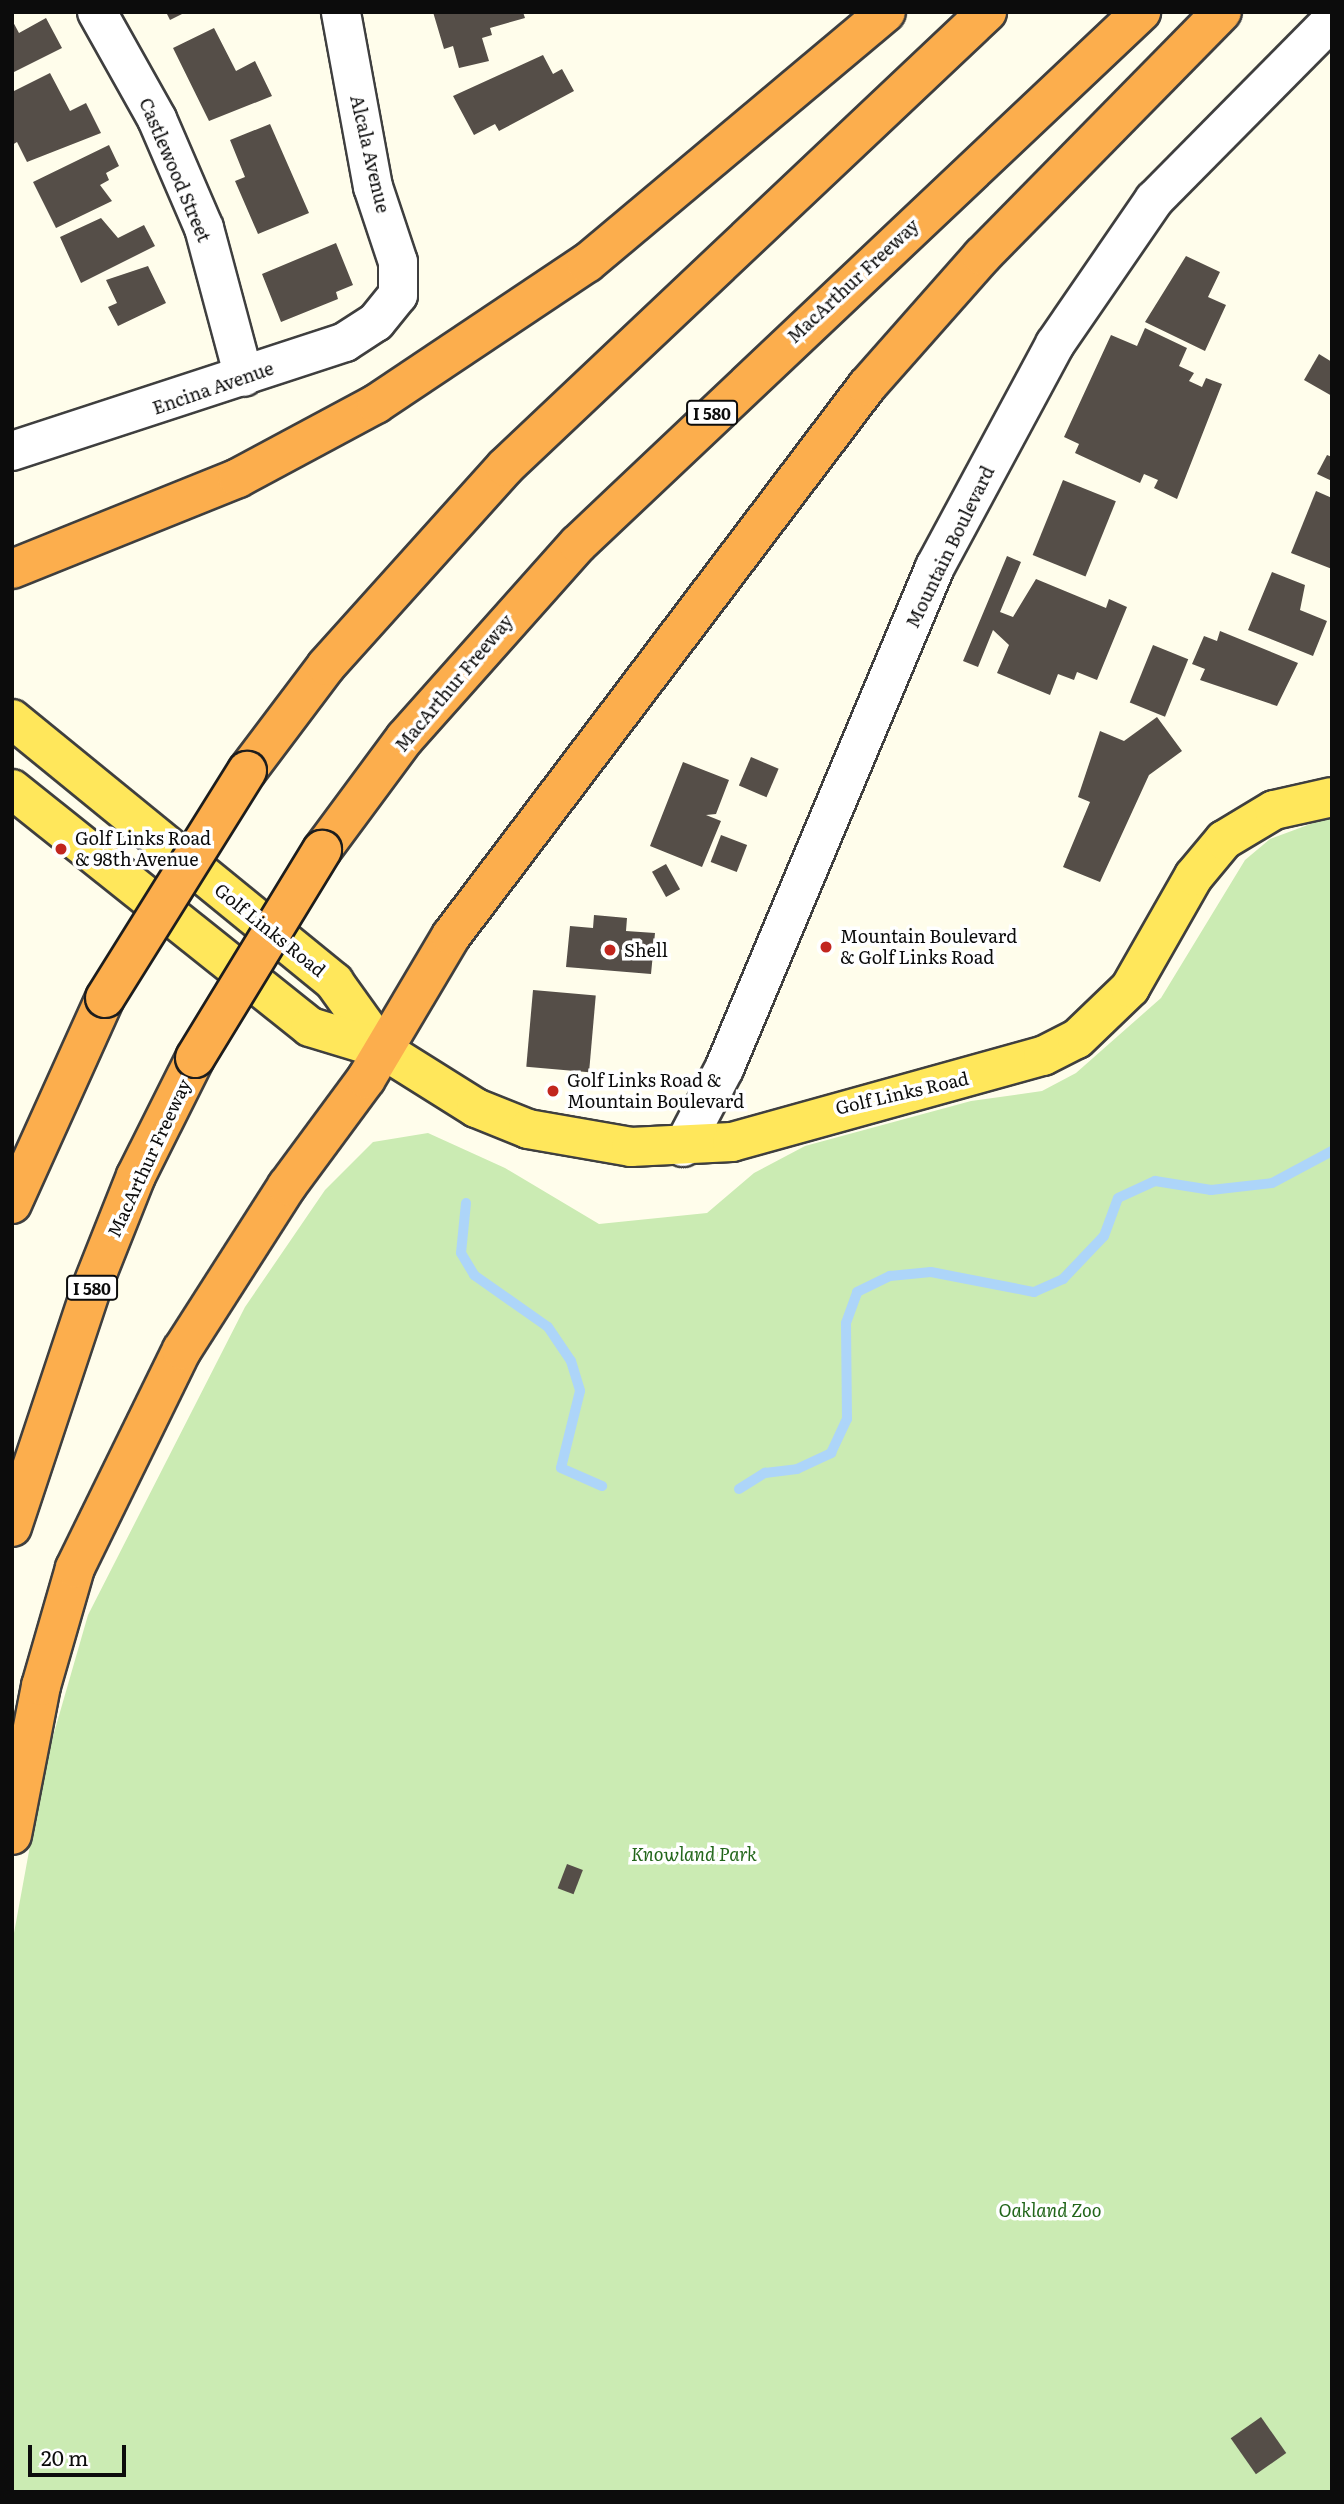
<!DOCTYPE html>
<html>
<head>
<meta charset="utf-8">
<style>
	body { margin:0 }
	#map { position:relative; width:1344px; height:2504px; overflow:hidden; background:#fffdeb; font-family:Literata,serif }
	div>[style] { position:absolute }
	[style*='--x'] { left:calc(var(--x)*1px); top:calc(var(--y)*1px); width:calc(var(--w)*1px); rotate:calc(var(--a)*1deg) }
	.green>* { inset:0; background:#cbebb3 }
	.stream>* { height:10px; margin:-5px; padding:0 5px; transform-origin:5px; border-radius:5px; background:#add5f9 }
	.building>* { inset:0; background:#554e48; transform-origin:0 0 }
	.roads { filter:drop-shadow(2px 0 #3f3f3f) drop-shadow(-2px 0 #3f3f3f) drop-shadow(0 2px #3f3f3f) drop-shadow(0 -2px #3f3f3f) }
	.minor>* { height:38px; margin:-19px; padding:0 19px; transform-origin:19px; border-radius:19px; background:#fff }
	.major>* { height:38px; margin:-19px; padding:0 19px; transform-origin:19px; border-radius:19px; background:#ffe75b }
	.highway>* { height:38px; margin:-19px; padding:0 19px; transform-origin:19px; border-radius:19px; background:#fcae4d }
	.bridges { filter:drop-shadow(2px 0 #1d1d1d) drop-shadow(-2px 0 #1d1d1d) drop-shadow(0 2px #1d1d1d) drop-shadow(0 -2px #1d1d1d) }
	.highway-bridge>* { height:38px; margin:-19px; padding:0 19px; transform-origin:19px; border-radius:19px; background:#fcae4d }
	.dots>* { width:19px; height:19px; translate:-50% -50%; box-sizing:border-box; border:4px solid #fff; border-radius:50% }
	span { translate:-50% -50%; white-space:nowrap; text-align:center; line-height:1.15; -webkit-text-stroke:7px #fff; paint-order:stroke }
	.shield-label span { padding:2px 5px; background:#fff; border:2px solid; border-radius:5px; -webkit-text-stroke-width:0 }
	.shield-label { font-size:16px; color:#0c0c0c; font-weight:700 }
	.street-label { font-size:18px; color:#0c0c0c }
	.poi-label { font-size:18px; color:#0c0c0c }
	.left { translate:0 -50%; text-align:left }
	.park-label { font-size:18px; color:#22661a; font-style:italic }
	.frame { position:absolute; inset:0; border:14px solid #0c0c0c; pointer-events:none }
	.scale { position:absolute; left:28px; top:2445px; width:98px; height:32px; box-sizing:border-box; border:4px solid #0c0c0c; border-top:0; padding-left:9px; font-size:21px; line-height:24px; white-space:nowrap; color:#0c0c0c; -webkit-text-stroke:5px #fff; paint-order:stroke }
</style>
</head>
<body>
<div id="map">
	<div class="green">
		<i style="clip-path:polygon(1332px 816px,1332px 2492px,12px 2492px,12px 1944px,45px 1764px,88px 1615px,245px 1307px,325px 1190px,373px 1142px,428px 1133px,505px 1168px,599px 1224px,707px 1213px,754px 1173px,805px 1146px,971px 1101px,1042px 1091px,1076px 1073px,1161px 998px,1245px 860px,1270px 839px)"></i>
	</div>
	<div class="stream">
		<i style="--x:466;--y:1203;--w:50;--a:95.7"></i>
		<i style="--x:461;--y:1253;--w:26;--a:59"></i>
		<i style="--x:474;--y:1275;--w:90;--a:35.1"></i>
		<i style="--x:548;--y:1327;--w:41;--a:55.9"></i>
		<i style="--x:571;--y:1361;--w:31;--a:73"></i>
		<i style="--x:580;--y:1391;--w:79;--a:103.9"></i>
		<i style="--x:561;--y:1468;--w:45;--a:23.7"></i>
		<i style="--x:739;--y:1489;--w:31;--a:-32"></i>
		<i style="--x:765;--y:1473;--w:32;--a:-7"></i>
		<i style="--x:797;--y:1469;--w:38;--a:-25"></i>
		<i style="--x:831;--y:1453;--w:38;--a:-65"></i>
		<i style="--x:847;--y:1419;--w:96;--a:-90.6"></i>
		<i style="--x:846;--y:1323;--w:33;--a:-70"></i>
		<i style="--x:857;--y:1292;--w:37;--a:-26"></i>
		<i style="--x:890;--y:1276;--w:41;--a:-5.6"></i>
		<i style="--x:931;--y:1272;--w:105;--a:11"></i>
		<i style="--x:1034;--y:1292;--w:32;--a:-24"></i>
		<i style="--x:1063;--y:1279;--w:59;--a:-46.4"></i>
		<i style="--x:1104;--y:1236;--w:40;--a:-69.8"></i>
		<i style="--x:1118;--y:1198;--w:41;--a:-24.7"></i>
		<i style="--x:1155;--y:1181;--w:57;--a:9.1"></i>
		<i style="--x:1211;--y:1190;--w:61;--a:-6.5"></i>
		<i style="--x:1272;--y:1183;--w:68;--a:-28.1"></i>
	</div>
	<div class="building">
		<i style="clip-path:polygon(166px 12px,186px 12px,170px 20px)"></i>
		<i style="clip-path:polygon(433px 12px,523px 12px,525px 18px,490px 28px,492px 35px,482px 38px,489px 61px,459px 68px,453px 46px,444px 49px)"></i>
		<i style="clip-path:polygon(46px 18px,62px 48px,12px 73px,12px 20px,19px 33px)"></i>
		<i style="clip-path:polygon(214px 28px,236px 71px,255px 61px,272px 96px,209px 121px,173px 48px)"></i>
		<i style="clip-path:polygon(543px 55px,553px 74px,562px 69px,574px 91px,499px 131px,495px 124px,474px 135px,453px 96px)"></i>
		<i style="clip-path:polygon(50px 73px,70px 111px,86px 103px,101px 133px,27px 162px,17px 142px,12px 145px,12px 92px)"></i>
		<i style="clip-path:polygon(270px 124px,309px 213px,258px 234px,235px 181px,245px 177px,230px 140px)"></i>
		<i style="clip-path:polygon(109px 145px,119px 166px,106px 173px,109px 180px,100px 185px,112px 201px,56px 228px,33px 182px)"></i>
		<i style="clip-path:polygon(101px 218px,118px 238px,144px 225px,155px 246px,81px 283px,60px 237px)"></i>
		<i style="clip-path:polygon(336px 243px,353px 285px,336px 292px,338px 299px,281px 322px,262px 274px)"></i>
		<i style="clip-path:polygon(1186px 256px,1220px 272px,1208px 297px,1226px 305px,1205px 351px,1145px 322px)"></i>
		<i style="clip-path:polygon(148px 266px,166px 303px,118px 326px,108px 307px,117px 303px,106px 280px)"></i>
		<i style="clip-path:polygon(1145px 328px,1187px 348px,1179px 366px,1194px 373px,1189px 381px,1202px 387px,1206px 378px,1222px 384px,1177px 499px,1154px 488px,1158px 480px,1144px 474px,1140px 483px,1075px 453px,1079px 444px,1064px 437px,1111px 335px,1137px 346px)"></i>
		<i style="clip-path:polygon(1319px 354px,1332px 362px,1332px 396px,1304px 380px)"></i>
		<i style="clip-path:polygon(1327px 455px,1332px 457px,1332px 481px,1317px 474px)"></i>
		<i style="left:1063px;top:480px;width:57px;height:81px;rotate:22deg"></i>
		<i style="clip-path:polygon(1316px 491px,1332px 498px,1332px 569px,1291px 553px)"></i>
		<i style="clip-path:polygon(1007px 556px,1021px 562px,1000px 612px,1013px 617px,1036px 579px,1106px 608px,1109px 599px,1127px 607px,1097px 680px,1077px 672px,1074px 680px,1058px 674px,1050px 695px,997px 673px,1009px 645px,993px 630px,978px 667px,963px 661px)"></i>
		<i style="clip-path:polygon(1272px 572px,1305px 585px,1300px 610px,1327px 621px,1313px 656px,1248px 630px)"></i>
		<i style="clip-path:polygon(1220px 631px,1298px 663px,1277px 706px,1200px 680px,1205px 669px,1192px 664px,1204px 636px,1217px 641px)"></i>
		<i style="left:1153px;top:645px;width:38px;height:62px;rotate:22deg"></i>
		<i style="clip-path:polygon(1157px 717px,1182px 751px,1149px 775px,1100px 882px,1063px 867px,1090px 802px,1078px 797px,1100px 731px,1124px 741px)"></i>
		<i style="left:751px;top:757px;width:30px;height:31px;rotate:23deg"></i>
		<i style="clip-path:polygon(683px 762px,729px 780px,716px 814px,706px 815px,721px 821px,702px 867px,650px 846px)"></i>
		<i style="left:721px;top:835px;width:28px;height:29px;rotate:21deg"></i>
		<i style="left:666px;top:864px;width:29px;height:16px;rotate:61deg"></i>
		<i style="clip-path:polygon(594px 915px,627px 918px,626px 931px,655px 933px,651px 974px,566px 967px,570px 926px,593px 928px)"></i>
		<i style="left:533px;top:990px;width:63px;height:77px;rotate:5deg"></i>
		<i style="left:567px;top:1864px;width:17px;height:26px;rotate:21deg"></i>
		<i style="left:1261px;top:2417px;width:44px;height:37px;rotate:55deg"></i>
	</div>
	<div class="roads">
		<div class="minor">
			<i style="--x:97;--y:12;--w:123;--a:60.7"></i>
			<i style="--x:157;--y:119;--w:119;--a:66.7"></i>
			<i style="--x:204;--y:228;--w:154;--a:75"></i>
			<i style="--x:12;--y:451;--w:350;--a:-18.1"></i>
			<i style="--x:345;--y:342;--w:37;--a:-33"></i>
			<i style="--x:376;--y:322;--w:35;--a:-51"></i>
			<i style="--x:398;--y:295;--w:33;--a:-90"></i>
			<i style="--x:398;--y:262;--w:79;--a:-108.4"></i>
			<i style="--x:373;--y:187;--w:178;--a:-100.4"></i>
			<i style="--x:683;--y:1147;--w:88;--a:-62.3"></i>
			<i style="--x:724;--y:1069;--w:545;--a:-67.2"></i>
			<i style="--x:935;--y:567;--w:253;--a:-61.7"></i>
			<i style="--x:1055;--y:344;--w:175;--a:-55.5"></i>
			<i style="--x:1154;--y:200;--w:253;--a:-45.3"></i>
		</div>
		<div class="major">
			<i style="--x:12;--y:719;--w:416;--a:39.2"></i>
			<i style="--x:334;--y:982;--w:82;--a:54.4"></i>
			<i style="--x:12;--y:789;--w:381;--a:38.6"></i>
			<i style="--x:310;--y:1027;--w:75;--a:17"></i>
			<i style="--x:382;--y:1049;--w:111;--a:32.1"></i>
			<i style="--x:476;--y:1108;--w:56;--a:22"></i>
			<i style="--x:528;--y:1129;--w:105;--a:9.9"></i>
			<i style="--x:631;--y:1147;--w:101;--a:-2.8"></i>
			<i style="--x:732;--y:1142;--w:323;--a:-15.5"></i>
			<i style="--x:1043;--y:1056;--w:38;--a:-27"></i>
			<i style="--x:1077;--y:1039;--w:74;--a:-43.9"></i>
			<i style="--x:1130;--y:988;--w:129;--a:-60.3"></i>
			<i style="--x:1194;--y:876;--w:47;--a:-50.2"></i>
			<i style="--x:1224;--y:840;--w:58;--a:-31"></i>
			<i style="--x:1274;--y:810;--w:59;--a:-12.6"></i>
		</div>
		<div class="highway">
			<i style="--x:12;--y:569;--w:244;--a:-21.9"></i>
			<i style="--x:238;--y:478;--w:157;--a:-28.2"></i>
			<i style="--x:376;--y:404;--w:254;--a:-33.8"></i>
			<i style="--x:587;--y:263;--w:390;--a:-40"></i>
			<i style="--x:247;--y:771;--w:131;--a:-53"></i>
			<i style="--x:326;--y:666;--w:268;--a:-48"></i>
			<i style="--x:505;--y:467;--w:663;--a:-43.35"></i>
			<i style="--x:322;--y:850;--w:139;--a:-53.5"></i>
			<i style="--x:405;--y:738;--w:260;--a:-48.3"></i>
			<i style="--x:578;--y:544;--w:775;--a:-43.38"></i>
			<i style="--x:12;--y:1204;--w:226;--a:-65.7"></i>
			<i style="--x:12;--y:1527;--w:251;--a:-71.6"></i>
			<i style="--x:91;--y:1289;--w:122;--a:-68.3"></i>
			<i style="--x:136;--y:1176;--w:132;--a:-63.4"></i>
			<i style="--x:12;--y:1835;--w:152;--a:-79"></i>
			<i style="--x:41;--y:1686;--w:123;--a:-73.9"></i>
			<i style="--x:75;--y:1568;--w:243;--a:-63.9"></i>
			<i style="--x:182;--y:1350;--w:195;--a:-57.4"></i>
			<i style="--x:287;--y:1186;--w:133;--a:-53.6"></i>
			<i style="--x:366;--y:1079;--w:166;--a:-59.3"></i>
			<i style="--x:451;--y:936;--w:690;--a:-52.9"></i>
			<i style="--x:867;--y:386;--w:174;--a:-48.5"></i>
			<i style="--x:982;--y:256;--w:342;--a:-45.5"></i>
		</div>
	</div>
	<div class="bridges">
		<div class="highway-bridge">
			<i style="--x:105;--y:998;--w:268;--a:-58"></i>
			<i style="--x:195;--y:1058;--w:244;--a:-58.6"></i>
		</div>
	</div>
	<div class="dots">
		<i style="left:61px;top:849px;background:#c2261e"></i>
		<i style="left:826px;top:947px;background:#c2261e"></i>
		<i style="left:610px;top:950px;background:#c2261e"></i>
		<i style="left:553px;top:1091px;background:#c2261e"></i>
	</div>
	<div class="shield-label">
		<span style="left:712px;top:413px">I 580</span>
		<span style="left:92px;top:1288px">I 580</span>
	</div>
	<div class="street-label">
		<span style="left:370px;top:154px;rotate:77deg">Alcala Avenue</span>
		<span style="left:175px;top:170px;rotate:67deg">Castlewood Street</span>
		<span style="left:853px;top:281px;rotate:-43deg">MacArthur Freeway</span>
		<span style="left:213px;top:388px;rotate:-19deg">Encina Avenue</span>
		<span style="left:950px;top:547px;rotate:-64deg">Mountain Boulevard</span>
		<span style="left:454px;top:683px;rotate:-50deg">MacArthur Freeway</span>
		<span style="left:270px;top:930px;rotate:39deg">Golf Links Road</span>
		<span style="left:902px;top:1093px;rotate:-13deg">Golf Links Road</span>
		<span style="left:149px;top:1158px;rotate:-65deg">MacArthur Freeway</span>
	</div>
	<div class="poi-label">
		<span class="left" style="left:75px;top:849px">Golf Links Road<br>&amp; 98th Avenue</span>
		<span class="left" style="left:840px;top:947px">Mountain Boulevard<br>&amp; Golf Links Road</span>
		<span class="left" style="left:624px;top:950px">Shell</span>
		<span class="left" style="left:567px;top:1091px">Golf Links Road &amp;<br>Mountain Boulevard</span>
	</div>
	<div class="park-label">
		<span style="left:694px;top:1854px">Knowland Park</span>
		<span style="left:1050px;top:2210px">Oakland Zoo</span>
	</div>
	<div class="frame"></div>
	<div class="scale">20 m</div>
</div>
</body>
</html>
